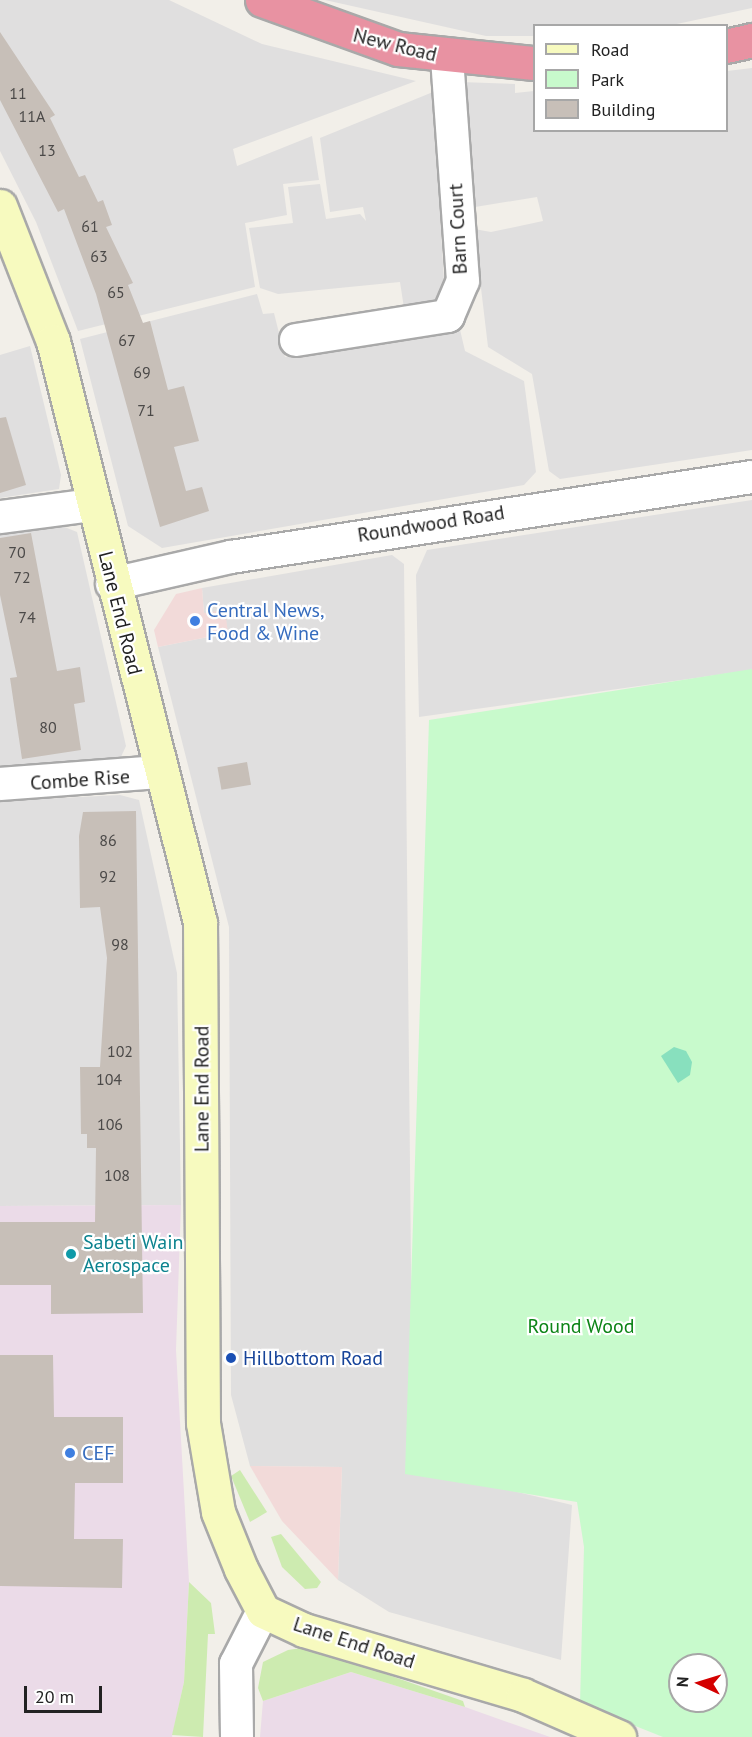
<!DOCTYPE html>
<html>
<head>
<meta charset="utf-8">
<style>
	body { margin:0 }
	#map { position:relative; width:752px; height:1737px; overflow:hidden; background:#f2efe9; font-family:"PT Sans",sans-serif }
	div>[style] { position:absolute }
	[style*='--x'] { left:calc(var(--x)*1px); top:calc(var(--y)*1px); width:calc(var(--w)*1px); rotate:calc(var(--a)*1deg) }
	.residential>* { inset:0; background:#e0dfdf }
	.commercial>* { inset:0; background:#f2dad9 }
	.industrial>* { inset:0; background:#ebdbe8 }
	.grass>* { inset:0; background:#cdebb0 }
	.park>* { inset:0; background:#c8facc }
	.pitch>* { inset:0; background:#88e0be }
	.building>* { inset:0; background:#c7bfb8; transform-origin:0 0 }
	.roads { filter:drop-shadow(2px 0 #a9a9a9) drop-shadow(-2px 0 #a9a9a9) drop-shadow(0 2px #a9a9a9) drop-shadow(0 -2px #a9a9a9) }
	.street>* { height:32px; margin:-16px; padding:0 16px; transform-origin:16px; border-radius:16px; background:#fff }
	.secondary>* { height:33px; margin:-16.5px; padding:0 16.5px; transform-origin:16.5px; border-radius:16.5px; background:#f7fabf }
	.highway>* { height:33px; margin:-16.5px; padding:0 16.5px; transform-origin:16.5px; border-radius:16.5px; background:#e892a2 }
	.dots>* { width:16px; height:16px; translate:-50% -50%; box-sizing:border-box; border:3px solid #fff; border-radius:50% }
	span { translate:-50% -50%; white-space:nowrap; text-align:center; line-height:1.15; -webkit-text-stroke:4.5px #fff; paint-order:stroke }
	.number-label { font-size:16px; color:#4b4948 }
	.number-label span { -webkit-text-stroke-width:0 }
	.street-label { font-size:20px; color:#222 }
	.shop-label { font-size:20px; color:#366cbe }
	.left { translate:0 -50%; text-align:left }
	.culture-label { font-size:20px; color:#0d838f }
	.park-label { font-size:20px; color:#0c8416 }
	.transit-label { font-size:20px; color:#164399 }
	.legend { position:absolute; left:533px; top:24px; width:195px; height:108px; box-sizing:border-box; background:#fff; border:2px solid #a7a7a7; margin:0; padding:8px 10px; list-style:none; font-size:18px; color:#222 }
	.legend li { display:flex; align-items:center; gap:12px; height:30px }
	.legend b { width:30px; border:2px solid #a7a7a7 }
	.north { position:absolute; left:668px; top:1653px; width:60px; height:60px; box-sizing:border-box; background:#fff; border:2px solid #a7a7a7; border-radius:50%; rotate:274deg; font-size:16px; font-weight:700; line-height:24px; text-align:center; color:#222 }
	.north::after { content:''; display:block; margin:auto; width:21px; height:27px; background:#d40000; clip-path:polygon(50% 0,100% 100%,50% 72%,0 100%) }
	.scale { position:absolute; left:24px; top:1686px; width:78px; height:27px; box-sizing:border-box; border:3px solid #222; border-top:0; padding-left:8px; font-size:18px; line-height:21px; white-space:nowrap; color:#222; -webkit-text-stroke:4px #fff; paint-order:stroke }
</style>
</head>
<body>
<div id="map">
	<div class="residential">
		<i style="clip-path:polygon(0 0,169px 0,262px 44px,416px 81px,233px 149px,237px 166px,312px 136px,319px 180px,283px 184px,287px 215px,245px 223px,255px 287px,78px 331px,36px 222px,0 151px)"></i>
		<i style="clip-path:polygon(325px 0,752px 0,752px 8px,672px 25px,534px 26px,534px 36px,486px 36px)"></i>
		<i style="clip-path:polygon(752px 68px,752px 450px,560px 479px,549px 471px,532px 374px,488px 347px,474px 229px,491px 232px,543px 221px,537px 197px,475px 207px,457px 95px,460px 82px,515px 84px,515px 93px,534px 91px,534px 130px,726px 130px,727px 71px)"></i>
		<i style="clip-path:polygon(433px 92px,445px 299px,404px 308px,400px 282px,278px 294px,260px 288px,249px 228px,293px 223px,288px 187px,320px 184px,326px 219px,360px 214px,366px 221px,363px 207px,330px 212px,320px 138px)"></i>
		<i style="clip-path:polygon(257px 294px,263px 314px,274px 313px,285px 357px,457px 317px,465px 351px,524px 381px,536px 472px,524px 485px,162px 548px,128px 526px,80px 339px)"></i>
		<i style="clip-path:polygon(30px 346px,61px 475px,59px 489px,0 498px,0 355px)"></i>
		<i style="clip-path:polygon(752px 500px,752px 670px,419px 717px,416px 575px,427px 550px)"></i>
		<i style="clip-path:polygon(62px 526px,77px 532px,126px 746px,120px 759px,108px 764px,0 768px,0 533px)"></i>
		<i style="clip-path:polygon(392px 555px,404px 564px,413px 1467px,572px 1505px,561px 1660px,389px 1612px,338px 1580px,342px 1467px,250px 1466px,231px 1395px,229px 927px,158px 647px,228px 633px,204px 613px,202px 588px)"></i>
		<i style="clip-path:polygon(120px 795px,139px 800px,177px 973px,181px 1205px,0 1206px,0 801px)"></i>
	</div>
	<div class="commercial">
		<i style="clip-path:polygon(202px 588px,204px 613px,225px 610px,228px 633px,158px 647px,154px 630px,176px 594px)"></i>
		<i style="clip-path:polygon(250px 1466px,342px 1467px,338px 1580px,282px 1521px)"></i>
	</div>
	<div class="industrial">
		<i style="clip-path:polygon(181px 1205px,176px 1350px,189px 1582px,184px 1682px,172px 1737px,0 1737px,0 1206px)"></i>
		<i style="clip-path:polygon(351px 1672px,465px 1707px,550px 1737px,260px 1737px,263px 1701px)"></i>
	</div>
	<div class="grass">
		<i style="clip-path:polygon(240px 1470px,267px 1512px,250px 1522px,231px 1476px)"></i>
		<i style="clip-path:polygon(281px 1534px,321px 1582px,317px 1588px,305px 1589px,282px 1567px,271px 1537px)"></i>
		<i style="clip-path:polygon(189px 1582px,211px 1603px,215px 1634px,208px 1634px,203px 1737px,172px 1735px,184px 1682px)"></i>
		<i style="clip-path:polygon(308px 1647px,463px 1701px,465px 1707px,351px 1672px,263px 1701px,258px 1688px,263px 1662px,288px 1650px)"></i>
	</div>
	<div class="park">
		<i style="clip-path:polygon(evenodd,752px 669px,752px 1737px,663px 1737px,580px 1704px,584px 1547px,577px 1502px,405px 1474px,429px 720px,752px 669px,680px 1665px,716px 1665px,716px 1701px,680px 1701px,680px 1665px)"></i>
	</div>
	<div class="pitch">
		<i style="clip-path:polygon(674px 1047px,686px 1051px,692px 1062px,690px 1075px,678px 1083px,661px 1056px)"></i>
	</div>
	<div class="building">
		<i style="clip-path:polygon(0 32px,55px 115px,50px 118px,79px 177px,85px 175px,98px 202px,103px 200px,112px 225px,106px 227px,133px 283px,128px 285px,143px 323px,150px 321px,168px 390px,184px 386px,199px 441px,174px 447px,186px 491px,202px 487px,209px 511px,160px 527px,96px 294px,64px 209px,58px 212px,0 100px)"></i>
		<i style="clip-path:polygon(6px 417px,26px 485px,0 493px,0 418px)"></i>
		<i style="clip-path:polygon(31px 533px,57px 671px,80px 667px,85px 702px,74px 704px,81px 750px,22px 759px,10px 678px,17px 677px,0 595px,0 538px)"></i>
		<i style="left:247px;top:762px;width:23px;height:30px;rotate:80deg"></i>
		<i style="clip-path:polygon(136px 811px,143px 1313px,51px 1314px,51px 1285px,0 1285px,0 1222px,95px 1222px,96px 1148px,87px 1148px,87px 1134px,81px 1134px,80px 1067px,100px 1067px,107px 958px,100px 907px,80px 908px,79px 836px,83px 812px)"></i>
		<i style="clip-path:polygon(0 1355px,53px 1355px,54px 1417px,123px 1417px,123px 1483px,75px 1483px,74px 1539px,123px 1539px,122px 1588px,0 1586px)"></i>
	</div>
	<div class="roads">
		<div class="street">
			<i style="--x:296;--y:340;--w:154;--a:-9"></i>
			<i style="--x:448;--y:316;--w:38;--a:-67"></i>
			<i style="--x:463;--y:281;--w:224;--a:-94.1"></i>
			<i style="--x:0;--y:517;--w:93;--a:-7.4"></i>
			<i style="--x:112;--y:584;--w:122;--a:-12.8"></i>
			<i style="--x:231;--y:557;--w:527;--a:-8.73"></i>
			<i style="--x:0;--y:784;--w:160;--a:-4.3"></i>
			<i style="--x:237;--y:1737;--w:73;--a:-90.8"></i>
			<i style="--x:236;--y:1664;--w:59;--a:-63"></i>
		</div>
		<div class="secondary">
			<i style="--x:0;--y:206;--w:145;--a:68.6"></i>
			<i style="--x:53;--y:341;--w:599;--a:75.8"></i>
			<i style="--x:200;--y:922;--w:501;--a:89.66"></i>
			<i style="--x:203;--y:1423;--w:90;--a:80.4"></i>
			<i style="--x:218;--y:1512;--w:61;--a:68"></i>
			<i style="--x:241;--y:1569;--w:47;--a:62.4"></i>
			<i style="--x:263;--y:1611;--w:45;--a:24.9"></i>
			<i style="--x:304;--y:1630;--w:228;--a:16.5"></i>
			<i style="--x:523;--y:1695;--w:105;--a:23.6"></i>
		</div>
		<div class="highway">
			<i style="--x:262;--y:0;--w:145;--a:19.8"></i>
			<i style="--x:398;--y:49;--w:137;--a:5.9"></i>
			<i style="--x:726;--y:46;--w:27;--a:-13"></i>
		</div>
	</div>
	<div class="dots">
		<i style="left:195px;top:621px;background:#3f7fe0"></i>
		<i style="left:71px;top:1254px;background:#0f9aa8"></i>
		<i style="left:231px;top:1358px;background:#1a4fb4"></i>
		<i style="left:70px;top:1453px;background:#3f7fe0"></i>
	</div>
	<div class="number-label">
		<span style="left:18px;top:93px">11</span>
		<span style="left:32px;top:116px">11A</span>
		<span style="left:47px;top:150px">13</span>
		<span style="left:90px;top:226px">61</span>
		<span style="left:99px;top:256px">63</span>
		<span style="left:116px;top:292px">65</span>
		<span style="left:127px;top:340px">67</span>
		<span style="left:142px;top:372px">69</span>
		<span style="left:146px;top:410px">71</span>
		<span style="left:17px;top:552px">70</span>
		<span style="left:22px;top:577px">72</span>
		<span style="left:27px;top:617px">74</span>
		<span style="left:48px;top:727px">80</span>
		<span style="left:108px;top:840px">86</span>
		<span style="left:108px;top:876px">92</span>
		<span style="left:120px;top:944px">98</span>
		<span style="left:120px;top:1051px">102</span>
		<span style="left:109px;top:1079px">104</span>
		<span style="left:110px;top:1124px">106</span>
		<span style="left:117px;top:1175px">108</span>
	</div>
	<div class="street-label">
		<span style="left:395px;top:45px;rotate:14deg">New Road</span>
		<span style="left:458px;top:229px;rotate:-93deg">Barn Court</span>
		<span style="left:431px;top:524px;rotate:-9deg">Roundwood Road</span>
		<span style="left:120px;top:613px;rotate:76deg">Lane End Road</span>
		<span style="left:80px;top:780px;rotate:-4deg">Combe Rise</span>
		<span style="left:202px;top:1089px;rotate:-90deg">Lane End Road</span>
		<span style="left:354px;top:1643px;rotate:18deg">Lane End Road</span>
	</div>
	<div class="shop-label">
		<span class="left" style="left:207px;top:622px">Central News,<br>Food &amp; Wine</span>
		<span class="left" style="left:82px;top:1453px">CEF</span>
	</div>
	<div class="culture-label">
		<span class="left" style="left:83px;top:1254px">Sabeti Wain<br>Aerospace</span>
	</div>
	<div class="park-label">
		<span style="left:581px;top:1326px">Round Wood</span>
	</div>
	<div class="transit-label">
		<span class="left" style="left:243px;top:1358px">Hillbottom Road</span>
	</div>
	<ul class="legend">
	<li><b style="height:8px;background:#f7fabf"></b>Road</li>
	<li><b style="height:16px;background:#c8facc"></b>Park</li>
	<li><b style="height:16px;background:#c7bfb8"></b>Building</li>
	</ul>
	<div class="north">N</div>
	<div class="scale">20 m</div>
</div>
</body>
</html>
